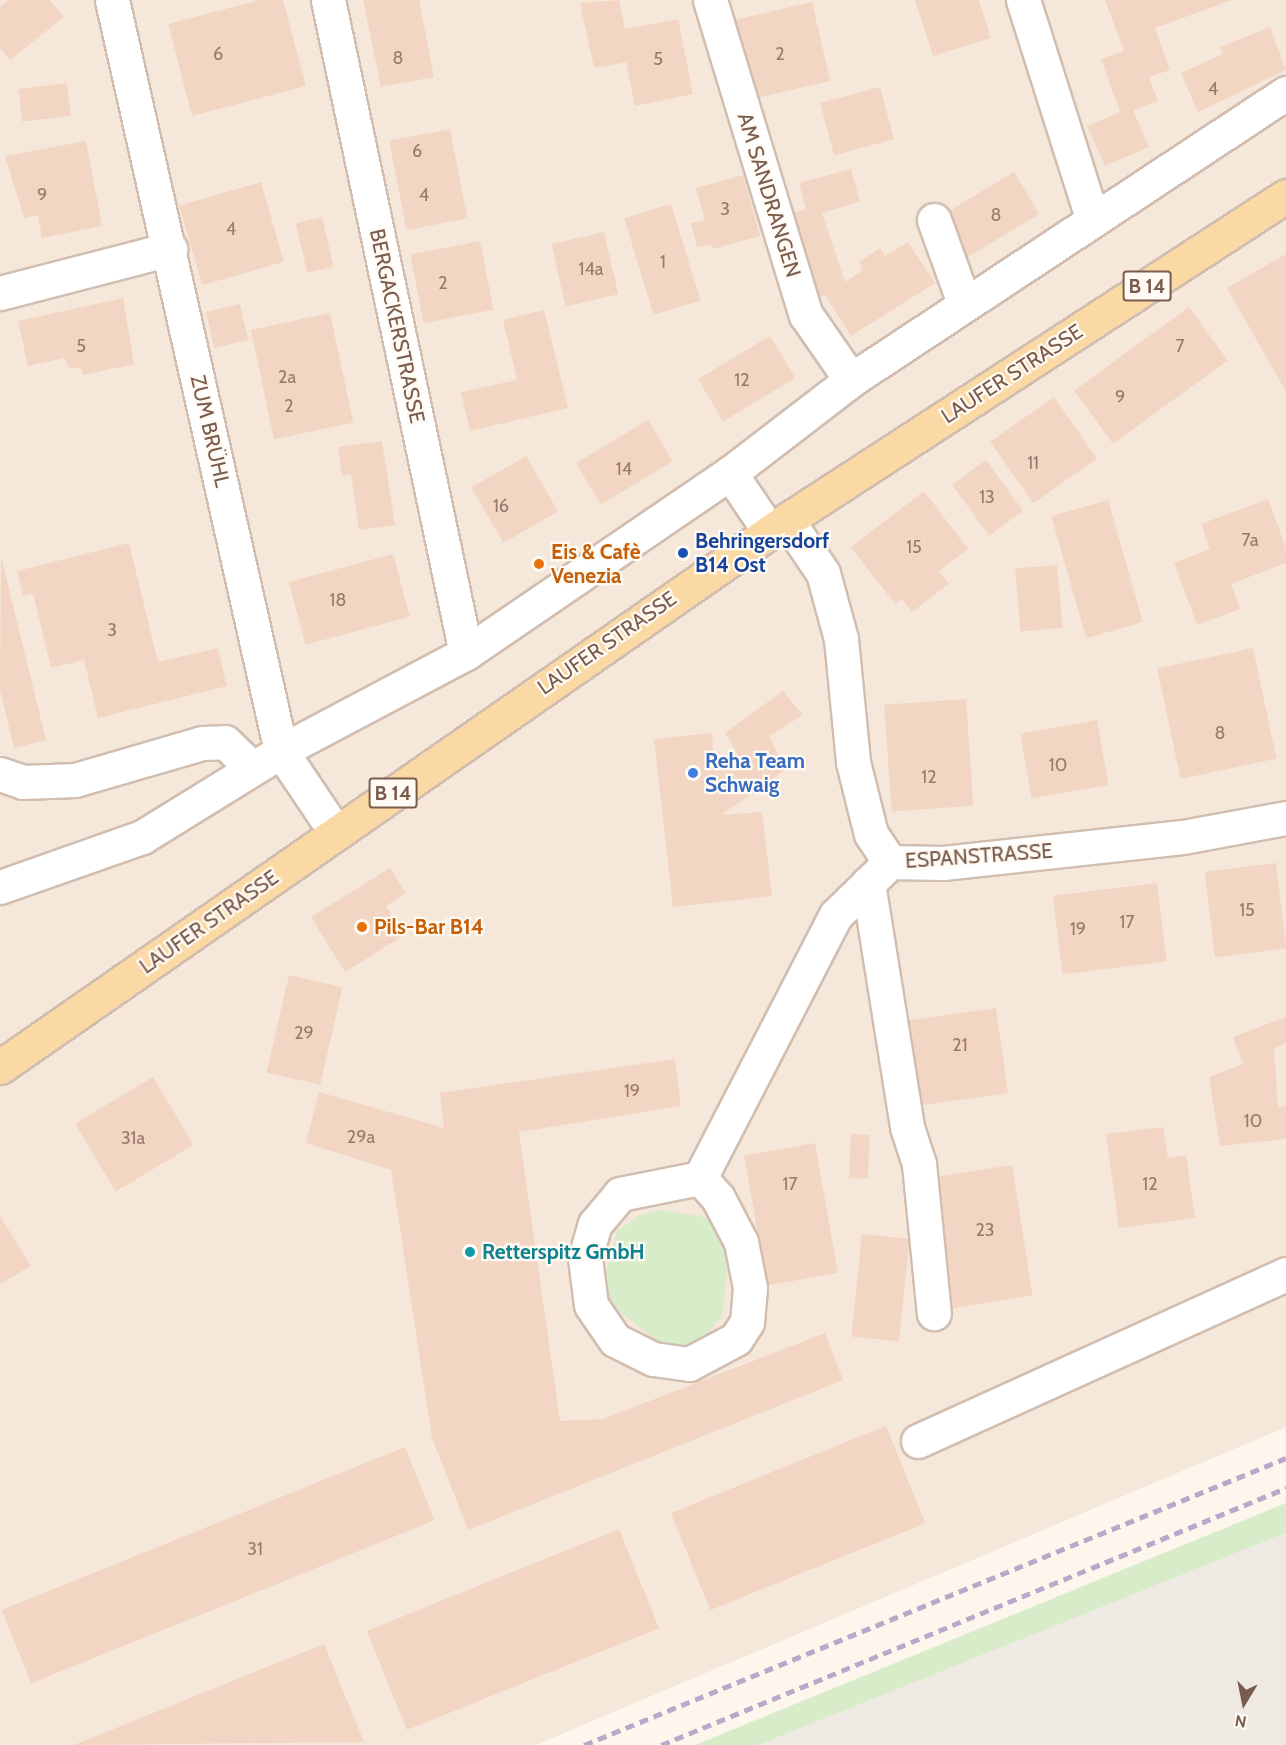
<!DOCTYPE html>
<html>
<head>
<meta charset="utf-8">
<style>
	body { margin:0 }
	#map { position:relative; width:1286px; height:1745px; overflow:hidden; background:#fdf6ec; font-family:Cabin,sans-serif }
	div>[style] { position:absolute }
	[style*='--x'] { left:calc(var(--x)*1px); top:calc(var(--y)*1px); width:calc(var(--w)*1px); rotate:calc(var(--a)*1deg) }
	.residential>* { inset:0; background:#f5e8da }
	.industrial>* { inset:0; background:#efe9e4 }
	.green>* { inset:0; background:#d8ecc9 }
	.building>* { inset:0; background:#f3d5c3; transform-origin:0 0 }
	.roads { filter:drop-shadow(2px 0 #d1beb0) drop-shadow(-2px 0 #d1beb0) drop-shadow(0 2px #d1beb0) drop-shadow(0 -2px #d1beb0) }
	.minor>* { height:33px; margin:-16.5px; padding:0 16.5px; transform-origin:16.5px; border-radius:16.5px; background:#fff }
	.major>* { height:33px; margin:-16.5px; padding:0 16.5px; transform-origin:16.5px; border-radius:16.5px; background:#fbd9a5 }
	.rail>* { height:4.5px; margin-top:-2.25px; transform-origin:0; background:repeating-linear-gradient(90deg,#b9a8c9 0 9px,transparent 0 15px) }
	.dots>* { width:16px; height:16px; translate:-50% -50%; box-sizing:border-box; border:3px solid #fffaf3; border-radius:50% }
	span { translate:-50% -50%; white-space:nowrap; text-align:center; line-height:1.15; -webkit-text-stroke:4.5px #fffaf3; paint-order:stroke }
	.number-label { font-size:18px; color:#987a6a }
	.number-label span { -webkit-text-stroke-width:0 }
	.shield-label span { padding:2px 4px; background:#fffaf3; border:2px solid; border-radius:4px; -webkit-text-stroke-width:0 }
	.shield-label { font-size:20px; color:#7a5c4d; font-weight:700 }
	.street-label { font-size:21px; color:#7a5c4d }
	.transit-label { font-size:21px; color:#164399; font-weight:700 }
	.left { translate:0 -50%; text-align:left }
	.food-label { font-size:21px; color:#c56008; font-weight:700 }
	.shop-label { font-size:21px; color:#366cbe; font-weight:700 }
	.culture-label { font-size:21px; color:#0d838f; font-weight:700 }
	.north { position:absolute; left:1214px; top:1673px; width:60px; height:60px; -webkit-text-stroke:4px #fffaf3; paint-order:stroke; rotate:190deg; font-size:16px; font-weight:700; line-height:24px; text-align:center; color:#7a5c4d }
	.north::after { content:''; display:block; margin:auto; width:21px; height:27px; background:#7a5c4d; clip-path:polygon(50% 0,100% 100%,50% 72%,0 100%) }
</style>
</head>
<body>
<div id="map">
	<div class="residential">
		<i style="clip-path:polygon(0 0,1286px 0,1286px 1427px,536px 1745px,0 1745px)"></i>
	</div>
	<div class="industrial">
		<i style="clip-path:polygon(1286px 1533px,1286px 1745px,757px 1745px)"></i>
	</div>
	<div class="green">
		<i style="clip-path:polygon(661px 1210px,704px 1217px,719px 1227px,730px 1252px,722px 1316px,703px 1339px,683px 1347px,667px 1346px,652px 1337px,612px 1306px,602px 1288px,617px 1231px,640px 1215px)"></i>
		<i style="clip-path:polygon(1286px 1503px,1286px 1533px,758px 1745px,695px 1745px)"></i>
	</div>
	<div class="building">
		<i style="clip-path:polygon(8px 0,50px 0,64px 17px,10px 60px,0 48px,0 7px)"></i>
		<i style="clip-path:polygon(260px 0,283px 0,306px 86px,192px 116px,168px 24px)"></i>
		<i style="clip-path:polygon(363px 0,419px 0,434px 77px,381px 87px)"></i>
		<i style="clip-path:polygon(619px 0,625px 29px,678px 19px,693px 94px,635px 106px,626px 62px,594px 68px,580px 3px)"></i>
		<i style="clip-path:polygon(915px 0,979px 0,991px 38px,933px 56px)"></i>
		<i style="clip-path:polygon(1105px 0,1232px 0,1155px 28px,1170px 70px,1149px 77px,1158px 101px,1133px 110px,1149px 147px,1105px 166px,1087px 126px,1120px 112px,1101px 59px,1124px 51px)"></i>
		<i style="left:812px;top:2px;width:81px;height:83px;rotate:77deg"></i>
		<i style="clip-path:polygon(1270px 27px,1286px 70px,1198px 112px,1181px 73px,1223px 54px,1220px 47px)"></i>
		<i style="left:67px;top:83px;width:33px;height:49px;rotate:83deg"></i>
		<i style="left:880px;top:87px;width:54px;height:62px;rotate:75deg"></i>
		<i style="left:450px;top:129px;width:91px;height:62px;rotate:79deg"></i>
		<i style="clip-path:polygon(86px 141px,102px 226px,42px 238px,38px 215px,24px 218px,5px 156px)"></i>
		<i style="clip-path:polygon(851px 169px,860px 202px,822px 213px,845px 282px,863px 270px,859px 262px,880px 248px,885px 256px,908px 242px,935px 283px,851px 336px,825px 295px,811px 298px,784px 216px,806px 209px,799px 183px)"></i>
		<i style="left:1014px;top:172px;width:49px;height:84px;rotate:59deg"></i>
		<i style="clip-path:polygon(743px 175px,760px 236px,713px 249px,711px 244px,697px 247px,691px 223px,705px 220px,696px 188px)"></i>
		<i style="left:261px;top:182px;width:83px;height:85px;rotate:74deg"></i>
		<i style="left:671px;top:204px;width:101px;height:49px;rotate:73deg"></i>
		<i style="left:322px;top:217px;width:51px;height:27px;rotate:77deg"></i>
		<i style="left:604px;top:232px;width:64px;height:54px;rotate:77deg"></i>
		<i style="left:480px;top:241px;width:70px;height:71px;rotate:79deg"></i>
		<i style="clip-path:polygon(1286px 254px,1286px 392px,1227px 288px)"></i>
		<i style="clip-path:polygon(123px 298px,134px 364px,83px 375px,81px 367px,70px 369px,64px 358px,28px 366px,18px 321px)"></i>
		<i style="left:240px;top:304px;width:37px;height:35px;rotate:77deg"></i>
		<i style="left:1189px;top:307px;width:66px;height:142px;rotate:54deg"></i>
		<i style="clip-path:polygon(544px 310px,568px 408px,470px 431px,461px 392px,517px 380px,503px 320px)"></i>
		<i style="left:330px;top:313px;width:112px;height:81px;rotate:78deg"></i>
		<i style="left:770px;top:336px;width:49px;height:84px;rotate:59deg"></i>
		<i style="left:1054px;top:397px;width:75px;height:78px;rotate:55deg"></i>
		<i style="left:648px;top:420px;width:48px;height:84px;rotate:59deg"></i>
		<i style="clip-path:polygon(382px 441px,395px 525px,359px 530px,351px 474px,342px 476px,338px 447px)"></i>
		<i style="left:526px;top:456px;width:64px;height:63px;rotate:60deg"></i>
		<i style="left:986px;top:460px;width:63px;height:42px;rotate:54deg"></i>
		<i style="clip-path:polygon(924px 491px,968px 549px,939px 571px,949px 584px,912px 612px,902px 599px,895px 604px,851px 547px)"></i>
		<i style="clip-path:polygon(1268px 499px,1286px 548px,1286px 563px,1231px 584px,1240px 609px,1197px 625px,1174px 563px,1210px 549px,1201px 524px)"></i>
		<i style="left:1108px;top:500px;width:127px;height:59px;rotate:74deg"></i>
		<i style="clip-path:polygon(129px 543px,158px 662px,218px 648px,227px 686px,98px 718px,84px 660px,51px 668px,33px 594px,23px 596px,17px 571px)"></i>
		<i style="left:393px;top:554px;width:65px;height:108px;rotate:75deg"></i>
		<i style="clip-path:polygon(1px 556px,46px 740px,14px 748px,0 690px)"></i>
		<i style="left:1057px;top:565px;width:63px;height:42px;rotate:85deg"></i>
		<i style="left:1253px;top:648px;width:113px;height:98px;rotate:78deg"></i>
		<i style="clip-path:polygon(783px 691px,803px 715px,769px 736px,786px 769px,721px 815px,762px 812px,772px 896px,673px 907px,654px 739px,712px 733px,714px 768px,738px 755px,725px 733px)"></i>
		<i style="left:966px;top:699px;width:107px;height:82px;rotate:86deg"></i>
		<i style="left:1097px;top:720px;width:66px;height:78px;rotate:80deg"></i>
		<i style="left:1276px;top:863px;width:86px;height:72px;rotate:83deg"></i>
		<i style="clip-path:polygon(390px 868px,406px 893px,386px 906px,404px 935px,345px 972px,311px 917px)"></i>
		<i style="left:1157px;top:883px;width:79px;height:105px;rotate:83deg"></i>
		<i style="left:289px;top:975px;width:55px;height:100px;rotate:13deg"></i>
		<i style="left:996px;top:1008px;width:86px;height:91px;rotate:82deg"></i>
		<i style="clip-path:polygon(1286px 1017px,1286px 1043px,1274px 1048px,1278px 1107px,1286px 1106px,1286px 1139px,1220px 1146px,1209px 1077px,1243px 1064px,1233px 1037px)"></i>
		<i style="clip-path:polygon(675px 1059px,681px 1106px,519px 1132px,560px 1421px,603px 1419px,825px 1333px,843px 1380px,468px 1530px,432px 1438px,391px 1170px,306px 1143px,319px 1092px,444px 1128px,440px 1093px)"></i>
		<i style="left:153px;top:1077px;width:79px;height:91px;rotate:59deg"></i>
		<i style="clip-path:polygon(1163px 1127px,1168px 1158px,1186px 1155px,1195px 1218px,1119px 1228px,1106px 1134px)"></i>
		<i style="left:851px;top:1134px;width:19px;height:44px;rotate:3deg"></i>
		<i style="left:815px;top:1143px;width:132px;height:72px;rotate:80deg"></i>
		<i style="left:1012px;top:1165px;width:132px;height:80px;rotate:81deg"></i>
		<i style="clip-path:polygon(0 1216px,31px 1266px,0 1284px)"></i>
		<i style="left:862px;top:1234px;width:48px;height:103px;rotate:6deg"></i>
		<i style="left:886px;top:1426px;width:105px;height:232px;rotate:68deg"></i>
		<i style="left:405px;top:1447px;width:79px;height:435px;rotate:68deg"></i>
		<i style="left:619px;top:1529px;width:107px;height:272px;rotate:68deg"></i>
		<i style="clip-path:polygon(324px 1644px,364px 1742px,74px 1745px)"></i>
	</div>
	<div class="roads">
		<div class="minor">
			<i style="--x:112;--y:0;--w:770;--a:77.32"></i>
			<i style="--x:281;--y:751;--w:99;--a:56.1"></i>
			<i style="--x:328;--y:0;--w:667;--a:78.07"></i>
			<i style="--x:710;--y:0;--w:329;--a:73.1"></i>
			<i style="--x:806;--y:315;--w:79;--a:55.3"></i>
			<i style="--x:1023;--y:0;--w:229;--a:72.4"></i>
			<i style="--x:934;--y:220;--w:88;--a:70.1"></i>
			<i style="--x:0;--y:293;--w:176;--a:-14.5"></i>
			<i style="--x:730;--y:473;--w:71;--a:55.9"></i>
			<i style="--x:787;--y:520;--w:64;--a:55.8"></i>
			<i style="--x:823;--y:573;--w:68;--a:74.7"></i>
			<i style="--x:841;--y:639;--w:124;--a:84.4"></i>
			<i style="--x:853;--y:762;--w:74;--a:76"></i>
			<i style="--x:871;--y:834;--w:34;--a:56"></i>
			<i style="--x:890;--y:862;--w:53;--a:1.1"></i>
			<i style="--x:943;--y:863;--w:241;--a:-6.2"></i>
			<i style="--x:1183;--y:837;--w:105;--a:-10.5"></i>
			<i style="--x:0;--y:774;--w:24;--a:19"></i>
			<i style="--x:23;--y:782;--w:52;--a:-2.2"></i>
			<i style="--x:75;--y:780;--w:132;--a:-16.2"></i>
			<i style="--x:202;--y:743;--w:23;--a:-2"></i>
			<i style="--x:225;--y:742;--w:37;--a:44"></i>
			<i style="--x:868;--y:883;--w:247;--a:80.9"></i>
			<i style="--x:907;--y:1127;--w:39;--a:72"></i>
			<i style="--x:919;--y:1164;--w:150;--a:84.3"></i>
			<i style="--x:0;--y:887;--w:151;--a:-19.4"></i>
			<i style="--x:142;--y:837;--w:163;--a:-31.7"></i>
			<i style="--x:281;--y:751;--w:209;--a:-27.9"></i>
			<i style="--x:466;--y:653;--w:320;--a:-34.3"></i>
			<i style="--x:730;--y:473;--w:153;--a:-37.5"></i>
			<i style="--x:851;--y:380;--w:521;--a:-33.42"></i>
			<i style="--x:700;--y:1178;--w:27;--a:48"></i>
			<i style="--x:718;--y:1198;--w:50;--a:62.4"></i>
			<i style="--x:741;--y:1242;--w:47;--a:78.9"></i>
			<i style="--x:750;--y:1288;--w:34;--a:95"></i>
			<i style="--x:747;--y:1322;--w:20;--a:123"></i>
			<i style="--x:736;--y:1339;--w:53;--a:152"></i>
			<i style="--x:689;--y:1364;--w:36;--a:-172"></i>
			<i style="--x:653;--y:1359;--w:42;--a:-153.4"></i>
			<i style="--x:615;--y:1340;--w:42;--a:-124.4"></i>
			<i style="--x:591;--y:1305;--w:47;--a:-97.3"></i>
			<i style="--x:585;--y:1258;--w:35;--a:-74"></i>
			<i style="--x:595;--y:1224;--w:39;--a:-50"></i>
			<i style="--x:620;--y:1194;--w:82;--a:-11.3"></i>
			<i style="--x:700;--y:1178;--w:296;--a:-62.7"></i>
			<i style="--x:836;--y:915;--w:76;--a:-44.5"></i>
			<i style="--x:918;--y:1441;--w:404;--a:-24.4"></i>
		</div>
		<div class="major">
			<i style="--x:0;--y:1067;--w:958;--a:-34.8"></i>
			<i style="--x:787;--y:520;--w:595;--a:-33"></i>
		</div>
	</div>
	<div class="rail">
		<i style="--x:584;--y:1745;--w:758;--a:-22.24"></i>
		<i style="--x:661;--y:1745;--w:676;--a:-22.35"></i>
	</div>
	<div class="dots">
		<i style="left:683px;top:553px;background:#1a4fb4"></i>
		<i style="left:539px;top:564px;background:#e8710a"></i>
		<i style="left:693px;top:773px;background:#3f7fe0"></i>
		<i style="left:362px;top:927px;background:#e8710a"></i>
		<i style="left:470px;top:1252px;background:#0f9aa8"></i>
	</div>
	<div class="number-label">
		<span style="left:218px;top:54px">6</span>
		<span style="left:780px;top:54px">2</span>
		<span style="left:398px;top:58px">8</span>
		<span style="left:658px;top:59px">5</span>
		<span style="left:1213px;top:89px">4</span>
		<span style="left:417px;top:151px">6</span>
		<span style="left:42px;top:195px">9</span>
		<span style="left:424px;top:195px">4</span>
		<span style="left:725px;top:209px">3</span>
		<span style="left:996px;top:215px">8</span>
		<span style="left:231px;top:229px">4</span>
		<span style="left:663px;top:262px">1</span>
		<span style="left:591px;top:269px">14a</span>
		<span style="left:443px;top:283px">2</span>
		<span style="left:81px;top:346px">5</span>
		<span style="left:1180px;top:346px">7</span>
		<span style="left:287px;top:377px">2a</span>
		<span style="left:742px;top:380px">12</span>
		<span style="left:1120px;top:397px">9</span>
		<span style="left:289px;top:406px">2</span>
		<span style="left:1033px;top:463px">11</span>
		<span style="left:624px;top:469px">14</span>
		<span style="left:987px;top:497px">13</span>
		<span style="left:501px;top:506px">16</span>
		<span style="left:1250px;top:540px">7a</span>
		<span style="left:914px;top:547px">15</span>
		<span style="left:338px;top:600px">18</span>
		<span style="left:112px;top:630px">3</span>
		<span style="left:1220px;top:733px">8</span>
		<span style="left:1058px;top:765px">10</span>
		<span style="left:929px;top:777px">12</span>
		<span style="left:1247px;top:910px">15</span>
		<span style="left:1127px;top:922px">17</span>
		<span style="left:1078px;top:929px">19</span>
		<span style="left:304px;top:1033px">29</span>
		<span style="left:960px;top:1045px">21</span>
		<span style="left:632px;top:1091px">19</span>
		<span style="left:1253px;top:1121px">10</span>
		<span style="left:361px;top:1137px">29a</span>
		<span style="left:133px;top:1138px">31a</span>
		<span style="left:790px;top:1184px">17</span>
		<span style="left:1150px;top:1184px">12</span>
		<span style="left:985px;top:1230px">23</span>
		<span style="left:255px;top:1549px">31</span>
	</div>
	<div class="shield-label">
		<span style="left:1147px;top:286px">B 14</span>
		<span style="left:393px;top:793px">B 14</span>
	</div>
	<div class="street-label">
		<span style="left:769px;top:195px;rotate:73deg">AM SANDRANGEN</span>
		<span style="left:397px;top:326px;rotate:78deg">BERGACKERSTRASSE</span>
		<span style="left:1012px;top:374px;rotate:-33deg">LAUFER STRASSE</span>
		<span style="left:210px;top:431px;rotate:77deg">ZUM BRÜHL</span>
		<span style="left:607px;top:643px;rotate:-35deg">LAUFER STRASSE</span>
		<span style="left:979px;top:856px;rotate:-4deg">ESPANSTRASSE</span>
		<span style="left:209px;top:922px;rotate:-35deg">LAUFER STRASSE</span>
	</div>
	<div class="transit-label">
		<span class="left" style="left:695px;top:553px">Behringersdorf<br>B14 Ost</span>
	</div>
	<div class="food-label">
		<span class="left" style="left:551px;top:564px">Eis &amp; Cafè<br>Venezia</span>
		<span class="left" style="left:374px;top:927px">Pils-Bar B14</span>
	</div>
	<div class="shop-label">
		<span class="left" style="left:705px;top:773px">Reha Team<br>Schwaig</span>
	</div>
	<div class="culture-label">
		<span class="left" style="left:482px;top:1252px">Retterspitz GmbH</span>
	</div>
	<div class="north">N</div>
</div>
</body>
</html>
